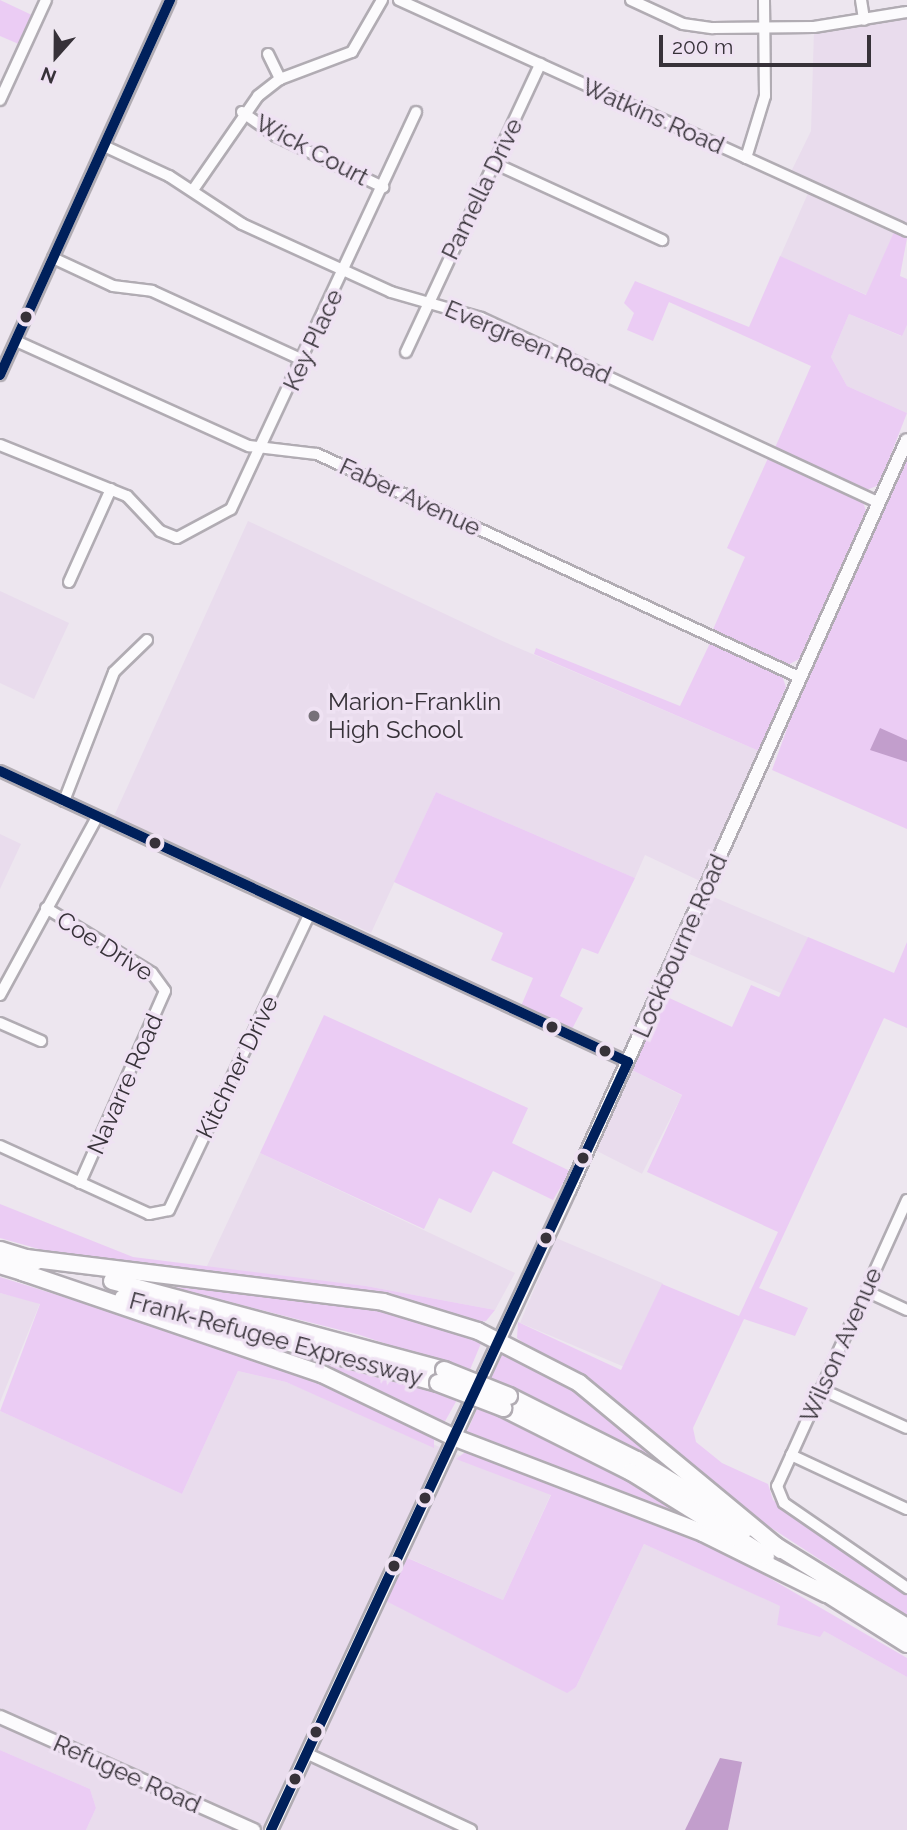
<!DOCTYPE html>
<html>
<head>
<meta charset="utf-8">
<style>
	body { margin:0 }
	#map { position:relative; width:907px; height:1830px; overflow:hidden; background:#ede6ef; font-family:Raleway,sans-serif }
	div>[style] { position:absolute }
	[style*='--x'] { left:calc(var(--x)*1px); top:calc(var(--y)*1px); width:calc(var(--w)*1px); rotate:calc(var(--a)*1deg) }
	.built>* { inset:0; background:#e9dced; transform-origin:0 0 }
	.green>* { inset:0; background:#ebccf4 }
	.water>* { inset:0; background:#c29ecc }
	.roads { filter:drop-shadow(2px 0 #b1acb3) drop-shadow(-2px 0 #b1acb3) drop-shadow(0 2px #b1acb3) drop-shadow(0 -2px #b1acb3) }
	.minor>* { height:10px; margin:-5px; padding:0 5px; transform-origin:5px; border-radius:5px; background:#fcfbfd }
	.major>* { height:12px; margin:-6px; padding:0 6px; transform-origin:6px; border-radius:6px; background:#fcfbfd }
	.highway>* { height:16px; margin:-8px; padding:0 8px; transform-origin:8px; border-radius:8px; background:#fcfbfd }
	.bridges { filter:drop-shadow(2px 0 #b1acb3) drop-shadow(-2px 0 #b1acb3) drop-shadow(0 2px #b1acb3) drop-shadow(0 -2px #b1acb3) }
	.highway-bridge>* { height:16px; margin:-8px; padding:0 8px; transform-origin:8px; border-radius:8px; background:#fcfbfd }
	.bus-1>* { height:10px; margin:-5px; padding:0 5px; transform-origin:5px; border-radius:5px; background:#00205b }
	.dots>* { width:19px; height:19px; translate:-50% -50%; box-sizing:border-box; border:4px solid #efe2f3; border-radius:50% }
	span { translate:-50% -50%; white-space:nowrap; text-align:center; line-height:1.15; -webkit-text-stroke:7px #efe2f3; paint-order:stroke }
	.street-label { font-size:24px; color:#373239 }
	.poi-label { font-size:24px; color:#373239 }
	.left { translate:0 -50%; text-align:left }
	.north { position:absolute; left:21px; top:21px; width:70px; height:70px; -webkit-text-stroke:5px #efe2f3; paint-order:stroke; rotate:201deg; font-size:19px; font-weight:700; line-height:28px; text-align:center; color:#373239 }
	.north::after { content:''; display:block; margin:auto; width:24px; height:32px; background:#373239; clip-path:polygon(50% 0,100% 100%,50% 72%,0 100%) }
	.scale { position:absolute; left:659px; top:35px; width:212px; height:32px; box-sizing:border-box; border:4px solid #373239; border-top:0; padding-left:9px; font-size:21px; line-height:24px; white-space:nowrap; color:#373239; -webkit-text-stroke:5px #efe2f3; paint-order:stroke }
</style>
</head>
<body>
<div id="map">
	<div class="built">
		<i style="clip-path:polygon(907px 16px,907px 238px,894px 233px,867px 295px,780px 257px,809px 191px,787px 180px,811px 131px,814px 30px)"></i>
		<i style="clip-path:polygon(849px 314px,901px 336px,907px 325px,907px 413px,847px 386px,831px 357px)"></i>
		<i style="clip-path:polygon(248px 521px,500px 640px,759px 751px,700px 881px,645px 855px,635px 878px,436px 792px,371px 933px,114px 816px)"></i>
		<i style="clip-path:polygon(0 591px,69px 623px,34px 699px,0 683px)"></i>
		<i style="clip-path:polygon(0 834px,21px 844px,0 889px)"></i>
		<i style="left:704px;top:893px;width:113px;height:62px;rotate:23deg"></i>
		<i style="left:632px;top:1070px;width:56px;height:88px;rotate:27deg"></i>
		<i style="clip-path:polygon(260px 1153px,515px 1273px,495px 1310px,366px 1286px,206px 1268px)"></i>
		<i style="left:556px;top:1238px;width:116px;height:92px;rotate:23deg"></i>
		<i style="clip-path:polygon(0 1293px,40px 1303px,0 1402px)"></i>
		<i style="clip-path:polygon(238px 1371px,286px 1382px,551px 1494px,503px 1600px,404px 1556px,385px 1600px,566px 1692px,576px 1687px,644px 1544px,781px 1606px,777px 1625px,824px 1631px,907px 1677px,907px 1830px,86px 1830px,96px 1808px,90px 1789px,0 1750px,0 1411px,182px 1494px)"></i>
	</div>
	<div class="green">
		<i style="clip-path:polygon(0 0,34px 16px,21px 45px,0 36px)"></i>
		<i style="clip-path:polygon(894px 232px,907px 238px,900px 276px,907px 279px,907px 325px,902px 336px,849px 314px,831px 357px,847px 386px,907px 413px,879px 485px,864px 491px,774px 450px,811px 366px,669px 302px,653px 341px,627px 330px,634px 313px,624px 303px,635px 281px,749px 327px,780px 256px,866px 295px)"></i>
		<i style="clip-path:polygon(769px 456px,862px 499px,866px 511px,799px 659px,786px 666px,711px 634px,745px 557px,727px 548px)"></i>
		<i style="clip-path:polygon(907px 459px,907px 829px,772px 770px,803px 685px)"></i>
		<i style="clip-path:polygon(711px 641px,781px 673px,786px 687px,759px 751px,534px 654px,536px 648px,680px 706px)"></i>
		<i style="clip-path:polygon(436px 792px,635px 878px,598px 954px,582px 948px,560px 996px,583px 1008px,572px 1029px,521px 1006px,533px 978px,491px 960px,503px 933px,394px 882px)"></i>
		<i style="clip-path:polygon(808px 937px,894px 973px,907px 942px,907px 1028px,884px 1018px,759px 1288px,808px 1308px,795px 1336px,744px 1319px,693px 1428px,696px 1442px,722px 1463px,768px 1484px,773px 1500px,907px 1594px,907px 1616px,756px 1518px,517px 1338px,518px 1322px,621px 1370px,662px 1284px,739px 1316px,778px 1232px,647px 1172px,682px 1095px,632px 1070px,665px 996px,732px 1027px,751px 985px,779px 997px)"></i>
		<i style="clip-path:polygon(324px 1015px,528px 1108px,512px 1143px,570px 1171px,553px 1200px,493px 1171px,471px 1213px,439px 1198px,424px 1229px,260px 1153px)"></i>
		<i style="clip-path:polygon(0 1204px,133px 1257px,366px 1286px,495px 1310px,486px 1321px,470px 1324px,421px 1304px,352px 1291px,67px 1257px,0 1238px)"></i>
		<i style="clip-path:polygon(0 1277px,280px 1365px,434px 1435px,434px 1448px,286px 1382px,238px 1371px,182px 1494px,0 1411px,40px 1304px,0 1293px)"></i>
		<i style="clip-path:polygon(165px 1286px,396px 1309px,482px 1341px,469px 1372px,360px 1335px)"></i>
		<i style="clip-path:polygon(181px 1319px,382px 1371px,458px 1398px,443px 1425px,356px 1384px)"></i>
		<i style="clip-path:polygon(504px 1351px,571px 1383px,704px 1492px,603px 1433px,490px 1380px)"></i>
		<i style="clip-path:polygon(478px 1407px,641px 1486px,730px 1541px,465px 1436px)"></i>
		<i style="clip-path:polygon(468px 1450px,716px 1547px,907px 1658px,907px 1677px,824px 1631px,820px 1637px,777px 1625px,780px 1606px,644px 1544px,576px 1687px,567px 1693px,384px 1600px,403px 1556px,503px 1600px,551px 1495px,456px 1459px)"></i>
		<i style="clip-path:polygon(0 1750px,90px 1789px,96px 1808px,86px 1830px,0 1830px)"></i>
	</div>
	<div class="water">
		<i style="clip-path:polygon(880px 728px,907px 740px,907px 762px,870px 750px)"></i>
		<i style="clip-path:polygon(720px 1758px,742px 1762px,728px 1830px,685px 1830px)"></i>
	</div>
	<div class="roads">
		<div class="minor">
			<i style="--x:399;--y:0;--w:558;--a:24.45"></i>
			<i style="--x:631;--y:0;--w:57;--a:24.8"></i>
			<i style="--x:683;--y:24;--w:30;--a:8"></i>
			<i style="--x:713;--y:28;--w:101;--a:-0.6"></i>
			<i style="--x:814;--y:27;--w:94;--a:-9.2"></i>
			<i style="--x:861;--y:0;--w:20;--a:81"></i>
			<i style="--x:268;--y:54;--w:28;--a:64"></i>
			<i style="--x:0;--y:100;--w:110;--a:-65.3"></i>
			<i style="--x:242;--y:112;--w:42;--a:35.2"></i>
			<i style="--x:276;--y:136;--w:119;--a:25.5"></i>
			<i style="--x:104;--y:146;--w:72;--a:24.8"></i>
			<i style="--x:169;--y:176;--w:87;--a:33.3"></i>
			<i style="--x:242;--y:224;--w:164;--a:24.5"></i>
			<i style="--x:391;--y:292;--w:94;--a:16.1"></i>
			<i style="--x:481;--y:318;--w:438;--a:24.9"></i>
			<i style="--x:746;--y:158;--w:65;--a:-73"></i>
			<i style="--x:765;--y:96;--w:96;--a:-90.6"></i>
			<i style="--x:496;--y:164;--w:183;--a:24.6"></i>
			<i style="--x:193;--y:190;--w:114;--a:-55.3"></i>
			<i style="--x:258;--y:96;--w:28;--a:-38"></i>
			<i style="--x:280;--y:79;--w:77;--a:-20.6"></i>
			<i style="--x:352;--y:52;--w:60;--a:-60"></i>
			<i style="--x:53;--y:258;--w:66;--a:25"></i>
			<i style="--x:113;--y:286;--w:39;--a:7"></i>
			<i style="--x:152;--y:291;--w:166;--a:24.6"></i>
			<i style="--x:16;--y:341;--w:256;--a:24.3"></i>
			<i style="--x:249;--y:446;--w:68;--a:6.7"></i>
			<i style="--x:317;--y:454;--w:531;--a:24.83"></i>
			<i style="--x:406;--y:352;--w:318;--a:-65"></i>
			<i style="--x:0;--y:375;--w:412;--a:-65.6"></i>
			<i style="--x:0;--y:445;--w:137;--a:21.9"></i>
			<i style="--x:127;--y:496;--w:48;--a:46.7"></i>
			<i style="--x:160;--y:531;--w:18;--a:22"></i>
			<i style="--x:177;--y:538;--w:61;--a:-28.2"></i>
			<i style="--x:231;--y:509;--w:438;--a:-65"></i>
			<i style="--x:69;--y:582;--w:102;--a:-65.7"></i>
			<i style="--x:0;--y:771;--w:692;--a:24.86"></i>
			<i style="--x:64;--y:801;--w:138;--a:-68.8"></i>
			<i style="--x:114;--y:672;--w:46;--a:-44.1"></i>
			<i style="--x:46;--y:908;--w:124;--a:31.5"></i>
			<i style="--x:152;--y:973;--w:22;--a:54"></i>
			<i style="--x:165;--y:991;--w:210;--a:113.9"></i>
			<i style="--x:0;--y:995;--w:203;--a:-61.4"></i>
			<i style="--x:0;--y:1023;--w:45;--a:23.7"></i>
			<i style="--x:0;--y:1146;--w:164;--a:24.5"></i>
			<i style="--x:149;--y:1214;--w:20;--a:-11"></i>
			<i style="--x:169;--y:1210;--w:327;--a:-64.6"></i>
			<i style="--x:907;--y:1200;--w:314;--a:114.4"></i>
			<i style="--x:777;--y:1486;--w:18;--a:68"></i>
			<i style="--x:784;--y:1503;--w:150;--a:34.6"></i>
			<i style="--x:866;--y:1291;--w:45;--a:24.9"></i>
			<i style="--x:821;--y:1389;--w:94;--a:24.4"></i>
			<i style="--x:791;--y:1455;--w:128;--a:25"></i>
			<i style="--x:308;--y:1754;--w:180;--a:25"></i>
		</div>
		<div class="major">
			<i style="--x:0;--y:1717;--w:278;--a:24"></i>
			<i style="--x:271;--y:1830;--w:707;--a:-64.99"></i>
			<i style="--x:570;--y:1189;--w:821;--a:-65.78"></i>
		</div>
		<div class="highway">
			<i style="--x:0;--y:1250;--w:38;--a:17"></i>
			<i style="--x:26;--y:1258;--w:360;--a:7"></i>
			<i style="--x:383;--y:1302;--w:99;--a:17"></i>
			<i style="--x:478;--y:1331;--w:114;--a:27.2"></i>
			<i style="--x:579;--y:1383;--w:262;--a:39.6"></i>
			<i style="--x:0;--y:1265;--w:31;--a:17"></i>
			<i style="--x:22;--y:1272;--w:317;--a:18.8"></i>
			<i style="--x:322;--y:1374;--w:145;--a:25.7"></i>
			<i style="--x:453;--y:1437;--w:268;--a:21"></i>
			<i style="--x:703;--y:1533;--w:137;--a:26.4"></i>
			<i style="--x:112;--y:1281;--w:344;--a:15"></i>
			<i style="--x:123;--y:1298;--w:326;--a:15.1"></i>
			<i style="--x:509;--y:1396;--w:143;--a:26.6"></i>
			<i style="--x:637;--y:1460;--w:130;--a:31.5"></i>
			<i style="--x:503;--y:1408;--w:143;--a:26.6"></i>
			<i style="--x:631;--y:1472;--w:159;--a:31.9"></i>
			<i style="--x:773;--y:1544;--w:158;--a:31.8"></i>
			<i style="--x:818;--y:1588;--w:105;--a:32.2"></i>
		</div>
	</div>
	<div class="bridges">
		<div class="highway-bridge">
			<i style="--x:444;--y:1370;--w:70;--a:21.8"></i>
			<i style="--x:438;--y:1383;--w:70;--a:21"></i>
		</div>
	</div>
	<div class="bus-1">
		<i style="--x:0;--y:375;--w:412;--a:-65.6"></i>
		<i style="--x:0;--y:771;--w:692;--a:24.86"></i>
		<i style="--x:271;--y:1830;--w:847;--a:-65.07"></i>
	</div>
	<div class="dots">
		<i style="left:26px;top:317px;background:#373239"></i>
		<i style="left:314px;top:716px;background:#777179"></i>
		<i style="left:155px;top:843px;background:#373239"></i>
		<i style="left:552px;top:1027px;background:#373239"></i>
		<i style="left:605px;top:1051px;background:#373239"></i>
		<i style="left:583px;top:1158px;background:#373239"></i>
		<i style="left:546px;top:1238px;background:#373239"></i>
		<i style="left:425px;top:1498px;background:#373239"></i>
		<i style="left:394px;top:1566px;background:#373239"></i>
		<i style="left:316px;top:1732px;background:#373239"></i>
		<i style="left:295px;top:1779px;background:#373239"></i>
	</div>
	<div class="street-label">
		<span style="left:653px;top:116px;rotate:24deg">Watkins Road</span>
		<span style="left:312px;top:150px;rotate:28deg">Wick Court</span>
		<span style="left:482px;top:189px;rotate:-64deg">Pamella Drive</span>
		<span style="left:313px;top:340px;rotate:-65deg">Key Place</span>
		<span style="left:528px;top:342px;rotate:23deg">Evergreen Road</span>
		<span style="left:410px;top:497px;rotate:25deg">Faber Avenue</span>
		<span style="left:105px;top:946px;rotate:32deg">Coe Drive</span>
		<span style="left:680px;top:946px;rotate:-66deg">Lockbourne Road</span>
		<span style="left:237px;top:1067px;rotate:-64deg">Kitchner Drive</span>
		<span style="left:125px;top:1084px;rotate:-66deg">Navarre Road</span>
		<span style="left:276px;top:1339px;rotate:15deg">Frank-Refugee Expressway</span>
		<span style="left:841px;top:1345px;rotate:-66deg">Wilson Avenue</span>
		<span style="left:127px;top:1774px;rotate:24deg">Refugee Road</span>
	</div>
	<div class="poi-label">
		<span class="left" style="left:328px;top:716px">Marion-Franklin<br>High School</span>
	</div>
	<div class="north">N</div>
	<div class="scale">200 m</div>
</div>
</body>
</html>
